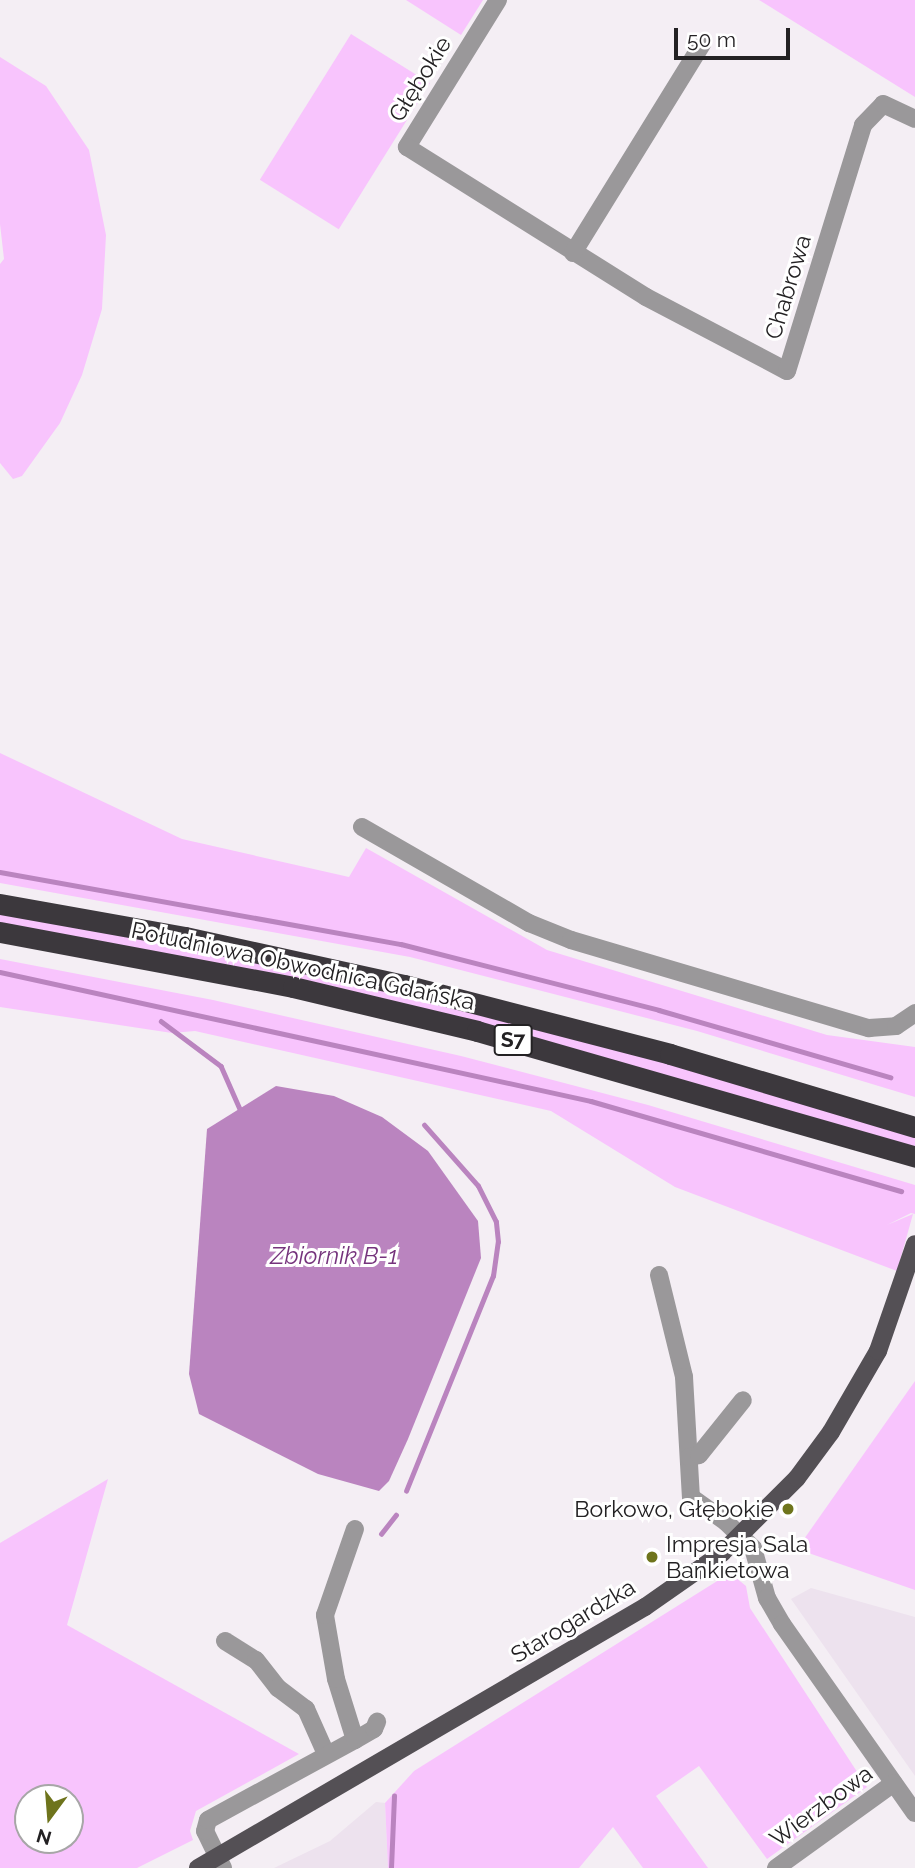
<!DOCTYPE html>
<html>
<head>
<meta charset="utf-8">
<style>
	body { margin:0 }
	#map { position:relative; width:915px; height:1868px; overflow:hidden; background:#f4eef4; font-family:Raleway,sans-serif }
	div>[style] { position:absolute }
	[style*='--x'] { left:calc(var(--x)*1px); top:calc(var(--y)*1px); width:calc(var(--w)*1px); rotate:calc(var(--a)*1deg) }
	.built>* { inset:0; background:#ede2ee }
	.green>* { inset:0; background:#f8c4fd; transform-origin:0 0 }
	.water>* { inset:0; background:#ba84bf }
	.stream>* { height:4.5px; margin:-2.25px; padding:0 2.25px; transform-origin:2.25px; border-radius:2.25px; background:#ba84bf }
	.minor>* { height:18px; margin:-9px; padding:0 9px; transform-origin:9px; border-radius:9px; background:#9a989a }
	.major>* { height:18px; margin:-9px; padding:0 9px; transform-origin:9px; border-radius:9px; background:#545055 }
	.highway>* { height:21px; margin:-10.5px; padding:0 10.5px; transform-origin:10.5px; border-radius:10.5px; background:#3c383d }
	.dots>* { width:19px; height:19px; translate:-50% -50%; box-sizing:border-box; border:4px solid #fff; border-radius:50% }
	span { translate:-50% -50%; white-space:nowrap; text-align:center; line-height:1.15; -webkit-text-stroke:6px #fff; paint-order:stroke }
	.shield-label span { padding:2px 5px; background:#fff; border:2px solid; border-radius:5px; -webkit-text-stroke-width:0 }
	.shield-label { font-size:21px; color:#232123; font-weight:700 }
	.street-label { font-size:23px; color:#232123 }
	.poi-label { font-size:23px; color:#232123 }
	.right { translate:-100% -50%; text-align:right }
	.left { translate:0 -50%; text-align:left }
	.water-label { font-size:24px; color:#75337c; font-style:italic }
	.north { position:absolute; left:14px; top:1784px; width:70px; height:70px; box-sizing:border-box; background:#fff; border:2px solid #a7a6a7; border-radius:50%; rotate:196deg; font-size:19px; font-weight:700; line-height:28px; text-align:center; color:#232123 }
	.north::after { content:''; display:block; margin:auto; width:24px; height:32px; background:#6e741c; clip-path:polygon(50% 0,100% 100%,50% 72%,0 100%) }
	.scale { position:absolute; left:674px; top:28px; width:116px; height:32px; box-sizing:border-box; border:4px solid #232123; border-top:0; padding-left:9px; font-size:21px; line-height:24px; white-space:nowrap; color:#232123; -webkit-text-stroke:5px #fff; paint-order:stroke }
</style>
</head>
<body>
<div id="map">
	<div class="built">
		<i style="clip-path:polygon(811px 1588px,915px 1617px,915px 1776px,791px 1599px)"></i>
		<i style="clip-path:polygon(376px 1802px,385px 1803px,388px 1868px,274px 1868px,330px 1841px)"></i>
	</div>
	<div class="green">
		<i style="clip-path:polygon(406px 0,483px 0,461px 35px)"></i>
		<i style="clip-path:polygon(759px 0,915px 0,915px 97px)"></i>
		<i style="left:351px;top:34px;width:93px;height:172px;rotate:32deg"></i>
		<i style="clip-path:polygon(0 57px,46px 86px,89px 150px,106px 235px,102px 309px,82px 375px,60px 423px,22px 476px,13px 479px,0 463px,0 264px,4px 259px,0 224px)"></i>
		<i style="clip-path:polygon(0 753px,182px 839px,349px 877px,366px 848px,547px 950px,827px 1035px,915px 1047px,915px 1097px,697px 1031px,410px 957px,0 883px)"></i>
		<i style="clip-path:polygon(0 912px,307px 971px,586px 1039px,915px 1136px,915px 1147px,490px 1025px,0 923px)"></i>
		<i style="clip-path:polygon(0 959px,213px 1000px,461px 1056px,648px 1105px,915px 1185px,915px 1214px,911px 1213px,887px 1225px,913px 1214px,897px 1271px,675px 1187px,551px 1111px,195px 1031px,172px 1033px,0 1007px)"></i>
		<i style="clip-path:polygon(915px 1381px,915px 1590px,797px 1549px)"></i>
		<i style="clip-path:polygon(evenodd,108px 1479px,67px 1625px,299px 1754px,196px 1811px,190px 1831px,193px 1840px,137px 1868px,0 1868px,0 1543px,108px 1479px,28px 1798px,70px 1798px,70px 1840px,28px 1840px,28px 1798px)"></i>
		<i style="clip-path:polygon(730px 1573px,746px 1586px,750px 1608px,867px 1787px,767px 1859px,699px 1766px,656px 1796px,708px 1868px,643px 1868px,613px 1827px,579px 1868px,388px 1868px,385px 1803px,414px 1771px)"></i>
	</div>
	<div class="water">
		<i style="clip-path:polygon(276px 1086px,334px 1096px,382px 1117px,428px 1151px,478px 1221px,481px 1258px,408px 1439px,389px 1481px,379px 1491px,318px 1474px,199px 1414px,189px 1374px,207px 1129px)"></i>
	</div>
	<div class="stream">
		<i style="--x:0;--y:872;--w:407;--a:10.2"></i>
		<i style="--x:401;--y:944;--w:266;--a:14.3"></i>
		<i style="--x:659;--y:1010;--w:241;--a:16.2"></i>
		<i style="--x:0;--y:972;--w:605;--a:12.31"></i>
		<i style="--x:591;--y:1101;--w:323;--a:16.2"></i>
		<i style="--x:161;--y:1021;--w:75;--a:36.9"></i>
		<i style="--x:221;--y:1066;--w:47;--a:66.2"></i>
		<i style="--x:406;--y:1491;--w:232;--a:-68"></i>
		<i style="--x:493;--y:1276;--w:34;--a:-82"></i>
		<i style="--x:498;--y:1242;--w:20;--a:-96"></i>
		<i style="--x:496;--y:1222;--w:40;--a:-116.6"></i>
		<i style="--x:478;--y:1186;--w:81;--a:-131.5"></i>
		<i style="--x:381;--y:1534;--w:24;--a:-52"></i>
		<i style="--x:391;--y:1868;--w:72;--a:-87.6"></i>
	</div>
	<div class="minor">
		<i style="--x:498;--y:0;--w:173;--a:121.8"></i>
		<i style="--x:407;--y:147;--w:282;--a:32.1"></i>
		<i style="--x:646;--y:297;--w:159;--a:27.7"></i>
		<i style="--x:787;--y:371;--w:257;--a:-72.8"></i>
		<i style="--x:863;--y:125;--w:29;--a:-46"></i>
		<i style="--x:883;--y:104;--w:35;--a:25"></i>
		<i style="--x:573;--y:253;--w:246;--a:-58.3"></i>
		<i style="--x:362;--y:827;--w:193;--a:29.9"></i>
		<i style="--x:529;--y:923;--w:45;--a:22"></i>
		<i style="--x:571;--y:940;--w:311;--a:16.5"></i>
		<i style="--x:869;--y:1028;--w:27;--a:-4"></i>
		<i style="--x:896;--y:1026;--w:23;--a:-34"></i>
		<i style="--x:659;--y:1275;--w:105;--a:76.2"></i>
		<i style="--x:684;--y:1377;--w:120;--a:86.7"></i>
		<i style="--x:691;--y:1497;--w:43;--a:35.5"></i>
		<i style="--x:726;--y:1522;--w:37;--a:44"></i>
		<i style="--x:753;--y:1548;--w:52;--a:74.4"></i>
		<i style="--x:767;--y:1598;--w:30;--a:60"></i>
		<i style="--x:782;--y:1624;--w:231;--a:54.9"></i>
		<i style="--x:689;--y:1457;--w:10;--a:-11"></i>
		<i style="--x:699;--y:1455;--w:70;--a:-51.3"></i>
		<i style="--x:225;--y:1641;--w:36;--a:32"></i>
		<i style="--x:256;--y:1660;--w:36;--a:52"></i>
		<i style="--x:278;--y:1688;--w:35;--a:37"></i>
		<i style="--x:306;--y:1709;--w:49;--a:66"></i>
		<i style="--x:355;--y:1740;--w:64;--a:-107.3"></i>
		<i style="--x:336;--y:1679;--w:65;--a:-99.8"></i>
		<i style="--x:325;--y:1615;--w:91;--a:-70.8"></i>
		<i style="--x:223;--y:1868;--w:41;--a:-115.9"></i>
		<i style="--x:205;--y:1831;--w:11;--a:-75"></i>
		<i style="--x:208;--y:1820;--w:167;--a:-28.6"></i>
		<i style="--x:355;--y:1740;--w:22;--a:-30"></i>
		<i style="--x:374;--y:1729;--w:8;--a:-67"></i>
		<i style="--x:776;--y:1868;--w:145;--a:-35.8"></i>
	</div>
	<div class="major">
		<i style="--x:198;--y:1868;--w:518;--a:-30.28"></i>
		<i style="--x:645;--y:1607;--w:94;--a:-35"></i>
		<i style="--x:722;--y:1553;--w:106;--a:-45"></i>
		<i style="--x:797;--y:1478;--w:57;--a:-53.5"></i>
		<i style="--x:831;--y:1432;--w:94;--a:-59.9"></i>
		<i style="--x:878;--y:1351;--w:113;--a:-70.9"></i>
	</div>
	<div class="highway">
		<i style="--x:0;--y:904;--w:188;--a:10.1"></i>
		<i style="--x:185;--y:937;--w:224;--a:12.4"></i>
		<i style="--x:404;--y:985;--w:275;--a:14.5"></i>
		<i style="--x:670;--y:1054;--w:256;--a:16.6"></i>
		<i style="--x:0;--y:932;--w:298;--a:10.6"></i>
		<i style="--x:293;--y:987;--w:189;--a:13.4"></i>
		<i style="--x:477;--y:1031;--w:456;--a:16"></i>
	</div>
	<div class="dots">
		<i style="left:788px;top:1509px;background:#6e741c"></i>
		<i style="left:652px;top:1557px;background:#6e741c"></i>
	</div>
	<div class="shield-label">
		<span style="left:513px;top:1040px">S7</span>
	</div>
	<div class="street-label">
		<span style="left:420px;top:79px;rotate:-58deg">Głębokie</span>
		<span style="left:788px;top:287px;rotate:-73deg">Chabrowa</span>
		<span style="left:303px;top:966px;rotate:12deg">Południowa Obwodnica Gdańska</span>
		<span style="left:573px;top:1621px;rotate:-31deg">Starogardzka</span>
		<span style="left:821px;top:1806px;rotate:-36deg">Wierzbowa</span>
	</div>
	<div class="poi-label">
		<span class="right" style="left:774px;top:1509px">Borkowo, Głębokie</span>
		<span class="left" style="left:666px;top:1557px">Impresja Sala<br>Bankietowa</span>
	</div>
	<div class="water-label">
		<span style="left:334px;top:1256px">Zbiornik B-1</span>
	</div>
	<div class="north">N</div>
	<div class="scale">50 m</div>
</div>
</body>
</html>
